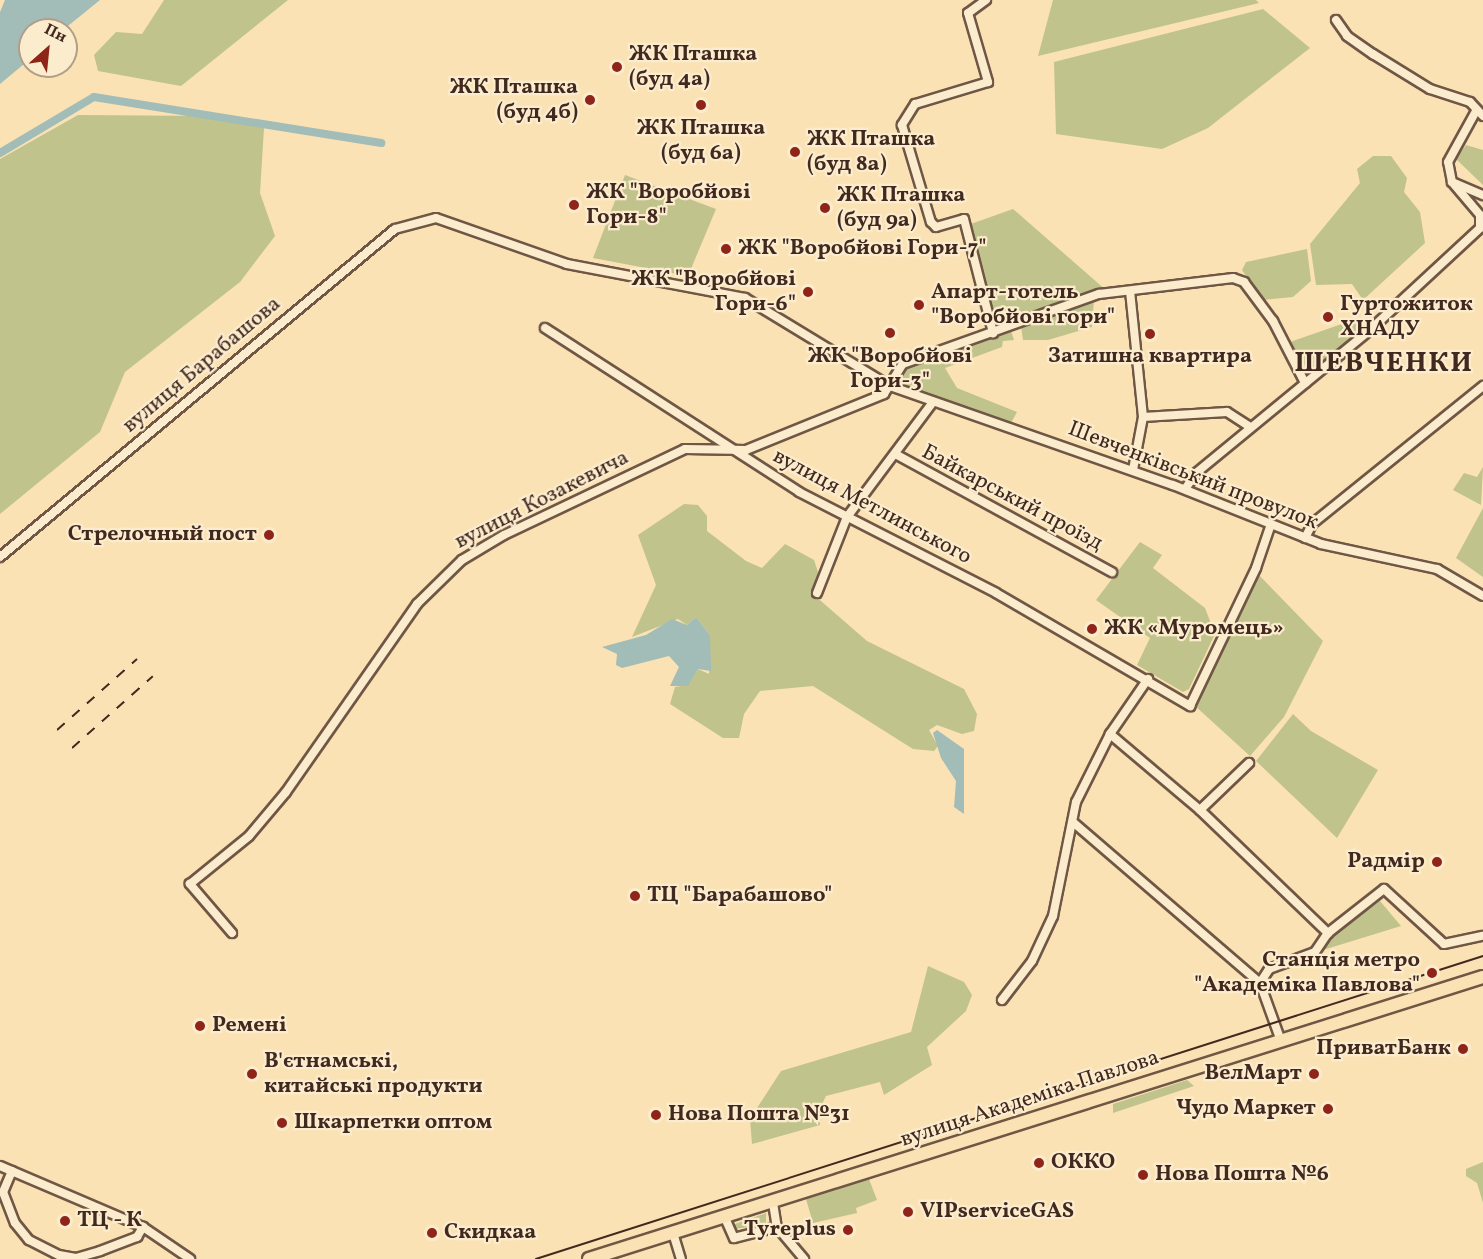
<!DOCTYPE html>
<html>
<head>
<meta charset="utf-8">
<style>
	body { margin:0 }
	#map { position:relative; width:1483px; height:1259px; overflow:hidden; background:#fae2b4; font-family:Vollkorn,serif }
	div>[style] { position:absolute }
	[style*='--x'] { left:calc(var(--x)*1px); top:calc(var(--y)*1px); width:calc(var(--w)*1px); rotate:calc(var(--a)*1deg) }
	.green>* { inset:0; background:#c0c38b }
	.water>* { inset:0; background:#a2bcb8 }
	.canal>* { height:8px; margin:-4px; padding:0 4px; transform-origin:4px; border-radius:4px; background:#a2bcb8 }
	.roads { filter:drop-shadow(2px 0 #705745) drop-shadow(-2px 0 #705745) drop-shadow(0 2px #705745) drop-shadow(0 -2px #705745) }
	.street>* { height:8px; margin:-4px; padding:0 4px; transform-origin:4px; border-radius:4px; background:#fcecce }
	.primary>* { height:12px; margin:-6px; padding:0 6px; transform-origin:6px; border-radius:6px; background:#fae2b4 }
	.tram>* { height:1.5px; margin:-0.75px; padding:0 0.75px; transform-origin:0.75px; border-radius:0.75px; background:#422920 }
	.rail>* { height:2px; margin-top:-1px; transform-origin:0; background:repeating-linear-gradient(90deg,#422920 0 10px,transparent 0 20px) }
	.dots>* { width:16px; height:16px; translate:-50% -50%; box-sizing:border-box; border:3px solid #fcecce; border-radius:50% }
	span { translate:-50% -50%; white-space:nowrap; text-align:center; line-height:1.15; -webkit-text-stroke:4.5px #fcecce; paint-order:stroke }
	.poi-label { font-size:22px; color:#422920; font-weight:700 }
	.left { translate:0 -50%; text-align:left }
	.right { translate:-100% -50%; text-align:right }
	.street-label { font-size:22px; color:#422920 }
	.district-label { font-size:28px; color:#422920; font-weight:700; letter-spacing:1.5px }
	.north { position:absolute; left:18px; top:18px; width:60px; height:60px; box-sizing:border-box; background:#fcecce; border:2px solid #b29e88; border-radius:50%; rotate:27deg; font-size:16px; font-weight:700; line-height:24px; text-align:center; color:#422920 }
	.north::after { content:''; display:block; margin:auto; width:21px; height:27px; background:#8f2418; clip-path:polygon(50% 0,100% 100%,50% 72%,0 100%) }
</style>
</head>
<body>
<div id="map">
	<div class="green">
		<i style="clip-path:polygon(164px 0,288px 0,181px 86px,98px 71px,94px 55px,116px 32px,142px 34px)"></i>
		<i style="clip-path:polygon(1053px 0,1256px 0,1259px 3px,1038px 56px)"></i>
		<i style="clip-path:polygon(1263px 9px,1310px 48px,1208px 128px,1162px 149px,1056px 134px,1054px 62px)"></i>
		<i style="clip-path:polygon(78px 115px,211px 116px,264px 128px,260px 193px,275px 236px,240px 282px,125px 372px,100px 432px,0 514px,0 159px)"></i>
		<i style="clip-path:polygon(1466px 145px,1483px 150px,1483px 185px,1456px 159px)"></i>
		<i style="clip-path:polygon(1373px 156px,1391px 156px,1407px 178px,1404px 192px,1420px 212px,1425px 243px,1363px 300px,1352px 284px,1316px 285px,1310px 244px,1360px 183px,1357px 169px)"></i>
		<i style="clip-path:polygon(625px 175px,716px 209px,688px 276px,593px 258px)"></i>
		<i style="clip-path:polygon(1013px 209px,1107px 291px,994px 330px,968px 225px)"></i>
		<i style="clip-path:polygon(1307px 249px,1311px 281px,1293px 297px,1263px 300px,1242px 270px,1246px 262px)"></i>
		<i style="clip-path:polygon(1094px 300px,1092px 327px,1048px 340px,1023px 340px,1021px 326px)"></i>
		<i style="clip-path:polygon(1359px 318px,1363px 330px,1309px 372px,1290px 342px)"></i>
		<i style="clip-path:polygon(1011px 331px,1014px 340px,1003px 341px,1002px 347px,945px 368px,957px 388px,1017px 412px,1011px 423px,900px 384px,901px 368px)"></i>
		<i style="clip-path:polygon(1483px 467px,1481px 505px,1453px 490px,1464px 473px,1477px 477px)"></i>
		<i style="clip-path:polygon(684px 504px,698px 505px,707px 516px,707px 531px,746px 561px,762px 568px,785px 544px,814px 560px,818px 572px,814px 595px,867px 641px,964px 689px,977px 714px,974px 731px,962px 734px,937px 725px,929px 730px,938px 746px,934px 751px,913px 749px,813px 686px,760px 691px,744px 714px,739px 738px,723px 738px,670px 704px,675px 687px,688px 685px,698px 669px,709px 674px,710px 635px,696px 617px,687px 625px,678px 619px,632px 637px,656px 585px,638px 535px)"></i>
		<i style="clip-path:polygon(1483px 508px,1483px 577px,1456px 558px)"></i>
		<i style="clip-path:polygon(1140px 542px,1162px 555px,1153px 568px,1205px 608px,1210px 621px,1214px 636px,1189px 689px,1183px 692px,1137px 665px,1150px 638px,1096px 600px)"></i>
		<i style="clip-path:polygon(1256px 572px,1323px 641px,1284px 717px,1250px 756px,1194px 705px)"></i>
		<i style="clip-path:polygon(1293px 714px,1311px 731px,1378px 770px,1337px 838px,1256px 761px)"></i>
		<i style="clip-path:polygon(1380px 901px,1401px 926px,1323px 950px,1331px 936px)"></i>
		<i style="clip-path:polygon(928px 966px,964px 982px,972px 995px,966px 1011px,927px 1047px,932px 1065px,884px 1095px,880px 1082px,826px 1096px,819px 1110px,820px 1125px,752px 1144px,750px 1119px,781px 1071px,911px 1032px)"></i>
		<i style="clip-path:polygon(1187px 1080px,1194px 1086px,1113px 1113px,1113px 1104px)"></i>
		<i style="clip-path:polygon(1483px 1162px,1483px 1203px,1477px 1183px,1466px 1176px,1466px 1169px)"></i>
		<i style="clip-path:polygon(869px 1179px,877px 1200px,856px 1208px,857px 1213px,813px 1223px,806px 1199px)"></i>
		<i style="clip-path:polygon(766px 1213px,766px 1225px,734px 1229px,735px 1224px)"></i>
	</div>
	<div class="water">
		<i style="clip-path:polygon(5px 0,100px 0,63px 30px,30px 30px,30px 59px,0 84px,0 12px)"></i>
		<i style="clip-path:polygon(696px 617px,710px 635px,711px 671px,698px 669px,688px 686px,670px 686px,679px 667px,669px 656px,622px 668px,616px 665px,617px 654px,602px 647px,646px 635px,672px 619px,687px 625px)"></i>
		<i style="clip-path:polygon(937px 730px,964px 749px,964px 814px,954px 807px,956px 781px,941px 758px,933px 733px)"></i>
	</div>
	<div class="canal">
		<i style="--x:0;--y:153;--w:109;--a:-30.8"></i>
		<i style="--x:94;--y:97;--w:291;--a:9.1"></i>
	</div>
	<div class="roads">
		<div class="street">
			<i style="--x:986;--y:0;--w:22;--a:144"></i>
			<i style="--x:968;--y:13;--w:72;--a:73.8"></i>
			<i style="--x:988;--y:82;--w:76;--a:163.2"></i>
			<i style="--x:915;--y:104;--w:25;--a:122"></i>
			<i style="--x:902;--y:125;--w:101;--a:73.4"></i>
			<i style="--x:931;--y:222;--w:7;--a:45"></i>
			<i style="--x:936;--y:227;--w:29;--a:-16"></i>
			<i style="--x:964;--y:219;--w:118;--a:75.7"></i>
			<i style="--x:1336;--y:20;--w:19;--a:55"></i>
			<i style="--x:1347;--y:36;--w:32;--a:35"></i>
			<i style="--x:1373;--y:54;--w:67;--a:31.6"></i>
			<i style="--x:1430;--y:89;--w:42;--a:18"></i>
			<i style="--x:1470;--y:102;--w:19;--a:47"></i>
			<i style="--x:1452;--y:182;--w:34;--a:23"></i>
			<i style="--x:1130;--y:291;--w:127;--a:84.1"></i>
			<i style="--x:1143;--y:417;--w:54;--a:100.7"></i>
			<i style="--x:545;--y:328;--w:302;--a:32.8"></i>
			<i style="--x:799;--y:492;--w:221;--a:27.1"></i>
			<i style="--x:996;--y:593;--w:225;--a:30.2"></i>
			<i style="--x:1190;--y:706;--w:153;--a:-64.4"></i>
			<i style="--x:1256;--y:568;--w:46;--a:-71.2"></i>
			<i style="--x:1143;--y:417;--w:84;--a:-3.4"></i>
			<i style="--x:1227;--y:412;--w:27;--a:33"></i>
			<i style="--x:897;--y:455;--w:245;--a:28.6"></i>
			<i style="--x:1185;--y:489;--w:19;--a:-55"></i>
			<i style="--x:1196;--y:473;--w:227;--a:-39.4"></i>
			<i style="--x:1371;--y:329;--w:149;--a:-42.8"></i>
			<i style="--x:1480;--y:228;--w:13;--a:-90"></i>
			<i style="--x:1480;--y:215;--w:43;--a:-130.3"></i>
			<i style="--x:1452;--y:182;--w:20;--a:-101"></i>
			<i style="--x:1448;--y:162;--w:58;--a:-61.2"></i>
			<i style="--x:1305;--y:538;--w:16;--a:-63"></i>
			<i style="--x:1312;--y:524;--w:220;--a:-38.9"></i>
			<i style="--x:0;--y:557;--w:513;--a:-39.71"></i>
			<i style="--x:395;--y:229;--w:42;--a:-15"></i>
			<i style="--x:436;--y:218;--w:139;--a:19.3"></i>
			<i style="--x:567;--y:264;--w:181;--a:10.8"></i>
			<i style="--x:745;--y:298;--w:170;--a:31.3"></i>
			<i style="--x:890;--y:386;--w:300;--a:19.3"></i>
			<i style="--x:1173;--y:485;--w:159;--a:21.7"></i>
			<i style="--x:1321;--y:544;--w:119;--a:12.2"></i>
			<i style="--x:1437;--y:569;--w:53;--a:30.4"></i>
			<i style="--x:817;--y:593;--w:82;--a:-68.5"></i>
			<i style="--x:847;--y:517;--w:144;--a:-53.2"></i>
			<i style="--x:1110;--y:734;--w:118;--a:40.2"></i>
			<i style="--x:1200;--y:810;--w:178;--a:43.9"></i>
			<i style="--x:1200;--y:810;--w:68;--a:-43.8"></i>
			<i style="--x:1074;--y:823;--w:245;--a:40.7"></i>
			<i style="--x:1260;--y:983;--w:62;--a:70.1"></i>
			<i style="--x:232;--y:933;--w:65;--a:-130.6"></i>
			<i style="--x:190;--y:884;--w:76;--a:-39.1"></i>
			<i style="--x:249;--y:836;--w:57;--a:-49.9"></i>
			<i style="--x:286;--y:792;--w:229;--a:-55.1"></i>
			<i style="--x:417;--y:604;--w:63;--a:-44.4"></i>
			<i style="--x:462;--y:560;--w:49;--a:-30.8"></i>
			<i style="--x:504;--y:535;--w:200;--a:-25.4"></i>
			<i style="--x:685;--y:449;--w:61;--a:0.9"></i>
			<i style="--x:746;--y:450;--w:149;--a:-22.1"></i>
			<i style="--x:884;--y:394;--w:36;--a:-58"></i>
			<i style="--x:903;--y:364;--w:208;--a:-19.7"></i>
			<i style="--x:1099;--y:294;--w:135;--a:-6.8"></i>
			<i style="--x:1233;--y:278;--w:12;--a:20"></i>
			<i style="--x:1244;--y:282;--w:49;--a:53.4"></i>
			<i style="--x:1273;--y:321;--w:70;--a:62.7"></i>
			<i style="--x:1260;--y:983;--w:17;--a:-57"></i>
			<i style="--x:1269;--y:969;--w:49;--a:-20.3"></i>
			<i style="--x:1315;--y:952;--w:23;--a:-56"></i>
			<i style="--x:1328;--y:933;--w:71;--a:-38.2"></i>
			<i style="--x:1384;--y:889;--w:81;--a:42.5"></i>
			<i style="--x:1444;--y:944;--w:40;--a:-12"></i>
			<i style="--x:1002;--y:1000;--w:49;--a:-52.4"></i>
			<i style="--x:1032;--y:961;--w:50;--a:-65"></i>
			<i style="--x:1053;--y:916;--w:116;--a:-78.6"></i>
			<i style="--x:1076;--y:802;--w:76;--a:-63.4"></i>
			<i style="--x:1110;--y:734;--w:67;--a:-55.4"></i>
			<i style="--x:0;--y:1166;--w:155;--a:23.1"></i>
			<i style="--x:143;--y:1227;--w:57;--a:34.2"></i>
			<i style="--x:12;--y:1171;--w:23;--a:113"></i>
			<i style="--x:3;--y:1192;--w:33;--a:69"></i>
			<i style="--x:15;--y:1223;--w:22;--a:51"></i>
			<i style="--x:29;--y:1240;--w:34;--a:27"></i>
			<i style="--x:59;--y:1255;--w:17;--a:10"></i>
			<i style="--x:76;--y:1258;--w:25;--a:-16"></i>
			<i style="--x:100;--y:1251;--w:40;--a:-21"></i>
			<i style="--x:137;--y:1237;--w:12;--a:-59"></i>
			<i style="--x:773;--y:1203;--w:24;--a:81"></i>
			<i style="--x:777;--y:1227;--w:42;--a:49.8"></i>
			<i style="--x:725;--y:1218;--w:22;--a:66"></i>
			<i style="--x:734;--y:1238;--w:44;--a:-14.3"></i>
			<i style="--x:673;--y:1233;--w:27;--a:73"></i>
		</div>
		<div class="primary">
			<i style="--x:589;--y:1259;--w:937;--a:-17.51"></i>
		</div>
	</div>
	<div class="tram">
		<i style="--x:536;--y:1259;--w:994;--a:-17.74"></i>
	</div>
	<div class="rail">
		<i style="--x:57;--y:730;--w:107;--a:-41.6"></i>
		<i style="--x:72;--y:748;--w:108;--a:-41.6"></i>
	</div>
	<div class="dots">
		<i style="left:617px;top:67px;background:#8f2418"></i>
		<i style="left:590px;top:100px;background:#8f2418"></i>
		<i style="left:701px;top:105px;background:#8f2418"></i>
		<i style="left:795px;top:152px;background:#8f2418"></i>
		<i style="left:574px;top:205px;background:#8f2418"></i>
		<i style="left:825px;top:208px;background:#8f2418"></i>
		<i style="left:726px;top:249px;background:#8f2418"></i>
		<i style="left:808px;top:292px;background:#8f2418"></i>
		<i style="left:919px;top:305px;background:#8f2418"></i>
		<i style="left:1328px;top:317px;background:#8f2418"></i>
		<i style="left:890px;top:333px;background:#8f2418"></i>
		<i style="left:1150px;top:334px;background:#8f2418"></i>
		<i style="left:269px;top:535px;background:#8f2418"></i>
		<i style="left:1092px;top:629px;background:#8f2418"></i>
		<i style="left:1437px;top:862px;background:#8f2418"></i>
		<i style="left:635px;top:896px;background:#8f2418"></i>
		<i style="left:1432px;top:973px;background:#8f2418"></i>
		<i style="left:200px;top:1026px;background:#8f2418"></i>
		<i style="left:1463px;top:1049px;background:#8f2418"></i>
		<i style="left:252px;top:1074px;background:#8f2418"></i>
		<i style="left:1314px;top:1074px;background:#8f2418"></i>
		<i style="left:1328px;top:1109px;background:#8f2418"></i>
		<i style="left:656px;top:1115px;background:#8f2418"></i>
		<i style="left:282px;top:1123px;background:#8f2418"></i>
		<i style="left:1039px;top:1163px;background:#8f2418"></i>
		<i style="left:1143px;top:1175px;background:#8f2418"></i>
		<i style="left:908px;top:1212px;background:#8f2418"></i>
		<i style="left:65px;top:1221px;background:#8f2418"></i>
		<i style="left:848px;top:1230px;background:#8f2418"></i>
		<i style="left:432px;top:1233px;background:#8f2418"></i>
	</div>
	<div class="poi-label">
		<span class="left" style="left:629px;top:67px">ЖК Пташка<br>(буд 4а)</span>
		<span class="right" style="left:578px;top:100px">ЖК Пташка<br>(буд 4б)</span>
		<span style="left:701px;top:141px">ЖК Пташка<br>(буд 6а)</span>
		<span class="left" style="left:807px;top:152px">ЖК Пташка<br>(буд 8а)</span>
		<span class="left" style="left:586px;top:205px">ЖК "Воробйові<br>Гори-8"</span>
		<span class="left" style="left:837px;top:208px">ЖК Пташка<br>(буд 9а)</span>
		<span class="left" style="left:738px;top:249px">ЖК "Воробйові Гори-7"</span>
		<span class="right" style="left:796px;top:292px">ЖК "Воробйові<br>Гори-6"</span>
		<span class="left" style="left:931px;top:305px">Апарт-готель<br>"Воробйові гори"</span>
		<span class="left" style="left:1340px;top:317px">Гуртожиток<br>ХНАДУ</span>
		<span style="left:890px;top:369px">ЖК "Воробйові<br>Гори-3"</span>
		<span style="left:1150px;top:357px">Затишна квартира</span>
		<span class="right" style="left:257px;top:535px">Стрелочный пост</span>
		<span class="left" style="left:1104px;top:629px">ЖК «Муромець»</span>
		<span class="right" style="left:1425px;top:862px">Радмір</span>
		<span class="left" style="left:647px;top:896px">ТЦ "Барабашово"</span>
		<span class="right" style="left:1420px;top:973px">Станція метро<br>"Академіка Павлова"</span>
		<span class="left" style="left:212px;top:1026px">Ремені</span>
		<span class="right" style="left:1451px;top:1049px">ПриватБанк</span>
		<span class="left" style="left:264px;top:1074px">В'єтнамські,<br>китайські продукти</span>
		<span class="right" style="left:1302px;top:1074px">ВелМарт</span>
		<span class="right" style="left:1316px;top:1109px">Чудо Маркет</span>
		<span class="left" style="left:668px;top:1115px">Нова Пошта №31</span>
		<span class="left" style="left:294px;top:1123px">Шкарпетки оптом</span>
		<span class="left" style="left:1051px;top:1163px">ОККО</span>
		<span class="left" style="left:1155px;top:1175px">Нова Пошта №6</span>
		<span class="left" style="left:920px;top:1212px">VIPserviceGAS</span>
		<span class="left" style="left:77px;top:1221px">ТЦ - К</span>
		<span class="right" style="left:836px;top:1230px">Tyreplus</span>
		<span class="left" style="left:444px;top:1233px">Скидкаа</span>
	</div>
	<div class="street-label">
		<span style="left:202px;top:365px;rotate:-40deg">вулиця Барабашова</span>
		<span style="left:1193px;top:476px;rotate:21deg">Шевченківський провулок</span>
		<span style="left:1012px;top:498px;rotate:28deg">Байкарський проїзд</span>
		<span style="left:542px;top:500px;rotate:-27deg">вулиця Козакевича</span>
		<span style="left:872px;top:507px;rotate:28deg">вулиця Метлинського</span>
		<span style="left:1030px;top:1099px;rotate:-18deg">вулиця Академіка Павлова</span>
	</div>
	<div class="district-label">
		<span style="left:1384px;top:364px">ШЕВЧЕНКИ</span>
	</div>
	<div class="north">Пн</div>
</div>
</body>
</html>
